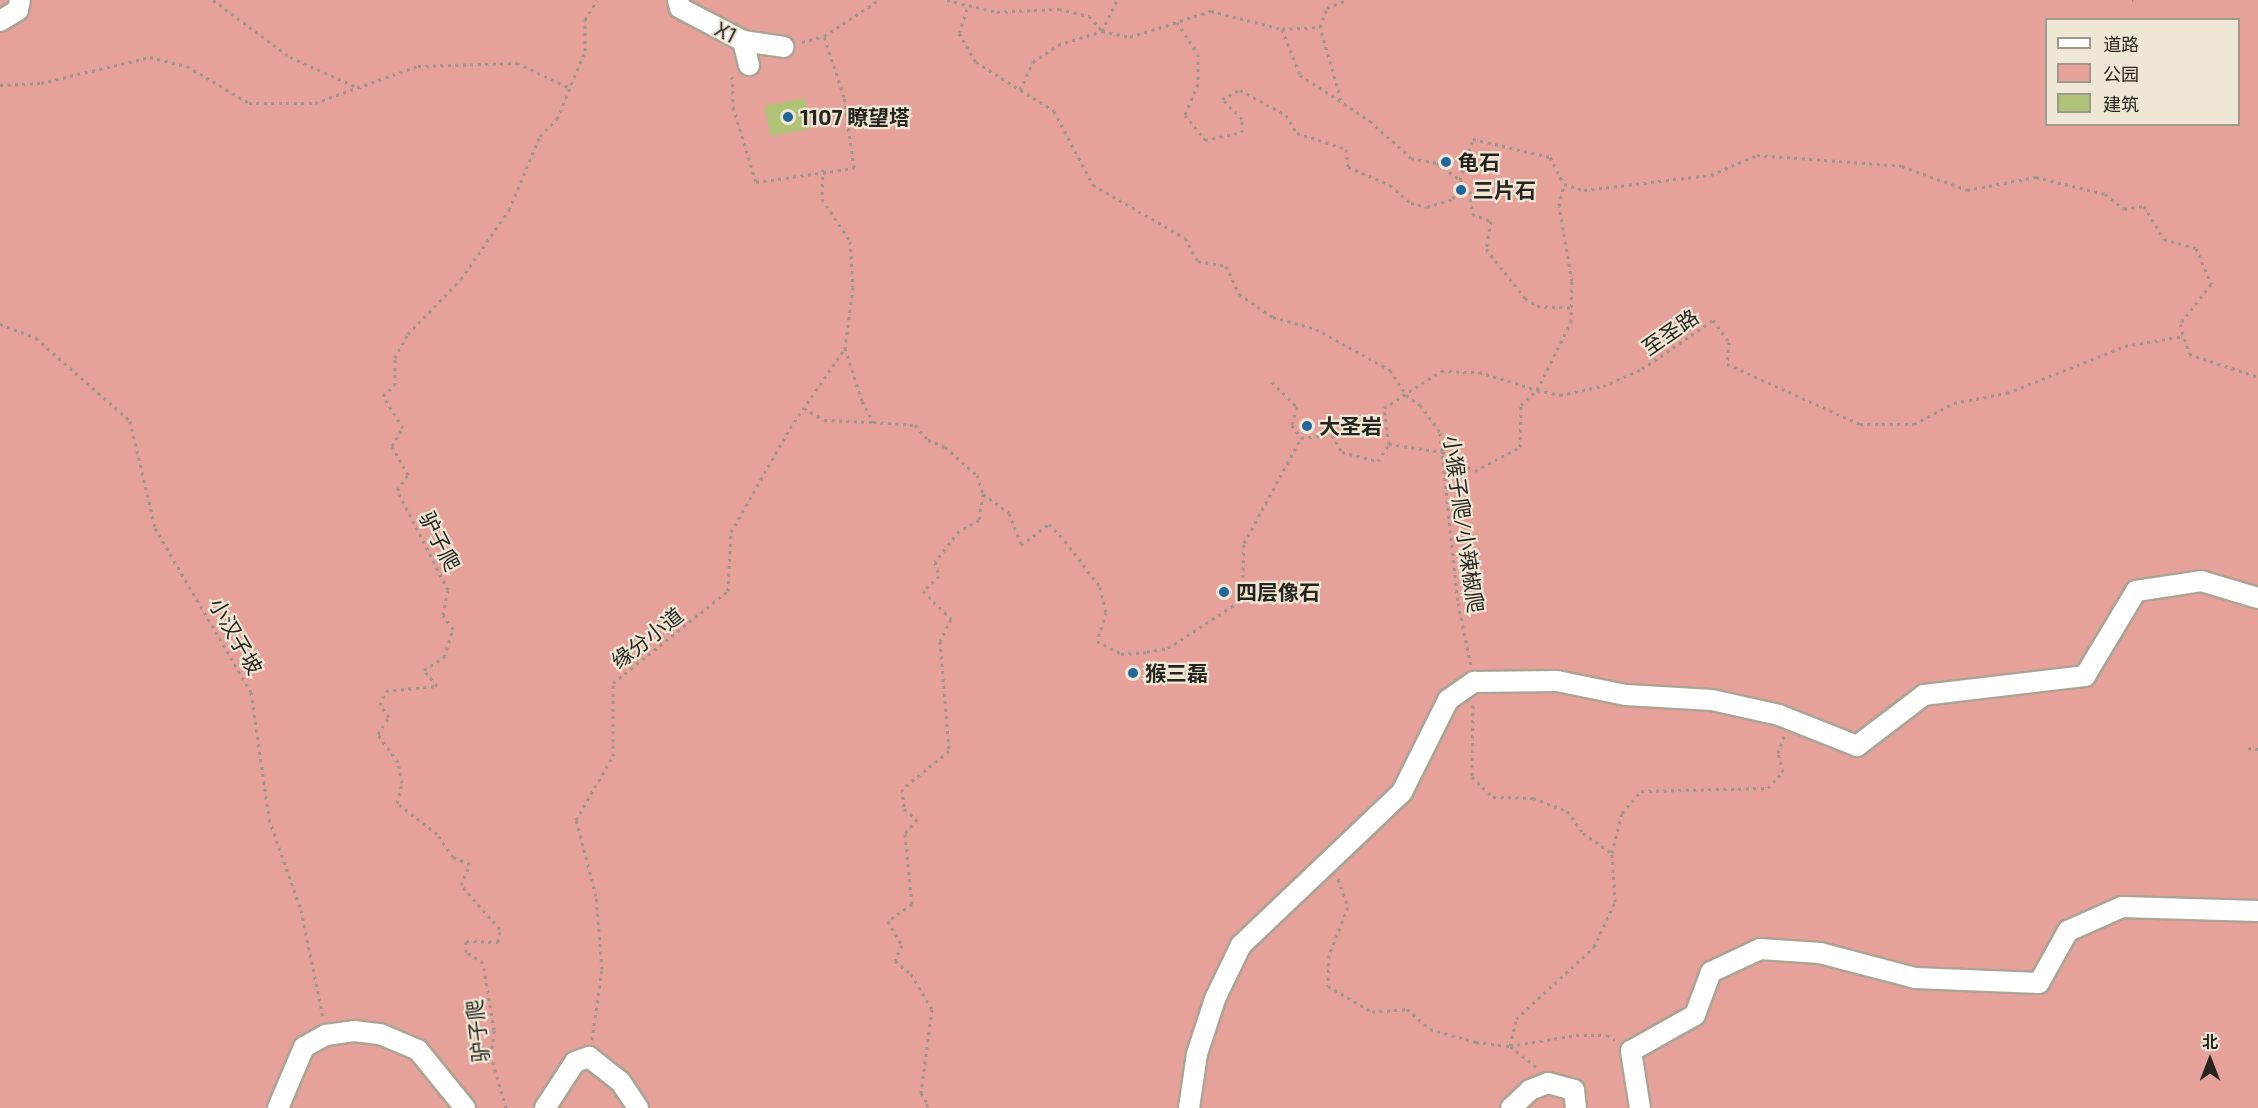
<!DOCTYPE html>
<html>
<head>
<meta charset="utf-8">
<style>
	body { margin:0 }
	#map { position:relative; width:2258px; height:1108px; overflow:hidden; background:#eee7d6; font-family:"Exo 2","Noto Sans SC",sans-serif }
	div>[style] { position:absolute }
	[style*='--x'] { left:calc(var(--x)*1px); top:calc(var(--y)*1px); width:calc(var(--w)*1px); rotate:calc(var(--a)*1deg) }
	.green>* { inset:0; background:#e6a19a }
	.building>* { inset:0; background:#b0c275; transform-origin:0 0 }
	.path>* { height:3px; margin-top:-1.5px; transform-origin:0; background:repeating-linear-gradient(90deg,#9c978a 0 3px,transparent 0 7.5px) }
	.roads { filter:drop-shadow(2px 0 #aba494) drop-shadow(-2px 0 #aba494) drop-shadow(0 2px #aba494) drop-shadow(0 -2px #aba494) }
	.minor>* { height:20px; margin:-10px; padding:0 10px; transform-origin:10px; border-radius:10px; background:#fff }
	.dots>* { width:16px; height:16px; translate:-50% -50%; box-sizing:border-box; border:3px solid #eee7d6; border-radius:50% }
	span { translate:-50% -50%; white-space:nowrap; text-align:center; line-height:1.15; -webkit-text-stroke:4.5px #eee7d6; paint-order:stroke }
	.street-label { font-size:21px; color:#26241d }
	.poi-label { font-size:21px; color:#26241d; font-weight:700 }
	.left { translate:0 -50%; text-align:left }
	.legend { position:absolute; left:2045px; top:18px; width:195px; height:108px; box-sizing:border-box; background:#eee7d6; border:2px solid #9e998c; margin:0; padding:8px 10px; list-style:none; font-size:18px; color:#26241d }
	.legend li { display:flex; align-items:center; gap:12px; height:30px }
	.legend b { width:30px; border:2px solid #9e998c }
	.north { position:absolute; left:2180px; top:1030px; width:60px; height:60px; -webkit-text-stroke:4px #eee7d6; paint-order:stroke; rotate:0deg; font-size:16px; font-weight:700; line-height:24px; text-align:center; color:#26241d }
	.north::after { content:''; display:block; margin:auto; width:21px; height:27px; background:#26241d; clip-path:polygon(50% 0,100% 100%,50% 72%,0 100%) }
</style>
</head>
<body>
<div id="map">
	<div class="green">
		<i style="clip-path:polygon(evenodd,0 0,2258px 0,2258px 1108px,0 1108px,0 0,2046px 20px,2238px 20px,2238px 124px,2046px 124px,2046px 20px)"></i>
	</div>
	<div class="building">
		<i style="left:805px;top:98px;width:31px;height:41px;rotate:79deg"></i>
	</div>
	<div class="path">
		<i style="--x:213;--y:0;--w:96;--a:36.5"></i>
		<i style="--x:290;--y:57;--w:73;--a:24.1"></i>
		<i style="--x:947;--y:0;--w:51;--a:13.5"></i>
		<i style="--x:997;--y:12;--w:62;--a:-2.8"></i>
		<i style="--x:1059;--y:9;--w:31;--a:13"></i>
		<i style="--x:1089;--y:16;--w:20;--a:49"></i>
		<i style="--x:1102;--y:31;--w:29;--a:12"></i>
		<i style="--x:1130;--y:37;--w:85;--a:-17.8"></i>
		<i style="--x:1211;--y:11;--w:73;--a:14.2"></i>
		<i style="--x:1282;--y:29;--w:49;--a:68.6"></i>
		<i style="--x:1300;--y:75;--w:84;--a:33.3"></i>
		<i style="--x:1370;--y:121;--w:55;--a:42.1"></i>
		<i style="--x:1411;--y:158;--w:26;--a:11"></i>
		<i style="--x:1437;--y:163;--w:29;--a:36"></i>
		<i style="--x:1460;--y:180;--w:43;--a:-72.4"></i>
		<i style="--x:1473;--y:139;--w:79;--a:13.2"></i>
		<i style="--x:1550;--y:157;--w:30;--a:63"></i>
		<i style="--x:1564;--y:184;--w:21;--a:17"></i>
		<i style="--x:1584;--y:190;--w:128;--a:-6.7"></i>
		<i style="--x:1711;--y:175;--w:50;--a:-23.5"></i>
		<i style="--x:1757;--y:155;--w:145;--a:4.3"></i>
		<i style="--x:1902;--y:166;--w:69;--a:20.3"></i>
		<i style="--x:1967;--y:190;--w:70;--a:-10.7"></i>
		<i style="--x:2036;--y:177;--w:71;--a:13.8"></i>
		<i style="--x:2105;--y:194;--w:24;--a:38"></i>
		<i style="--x:2124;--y:209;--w:20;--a:-9"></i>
		<i style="--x:2144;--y:206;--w:39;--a:59"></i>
		<i style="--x:2164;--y:239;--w:33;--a:16"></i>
		<i style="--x:2196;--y:248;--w:39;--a:67"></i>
		<i style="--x:2211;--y:284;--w:51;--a:127.8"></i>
		<i style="--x:2180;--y:324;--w:31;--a:73"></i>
		<i style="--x:2189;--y:354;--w:73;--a:18.4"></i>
		<i style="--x:2132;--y:0;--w:1;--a:0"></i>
		<i style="--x:967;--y:9;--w:25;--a:108"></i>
		<i style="--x:959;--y:33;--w:34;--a:60"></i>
		<i style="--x:976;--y:62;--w:92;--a:32.1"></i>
		<i style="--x:1054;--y:111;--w:84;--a:62.2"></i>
		<i style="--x:1093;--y:185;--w:106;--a:29.9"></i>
		<i style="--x:1185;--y:238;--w:26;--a:61"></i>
		<i style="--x:1198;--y:261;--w:28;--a:10"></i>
		<i style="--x:1226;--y:266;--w:31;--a:65"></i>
		<i style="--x:1239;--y:294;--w:41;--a:34.1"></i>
		<i style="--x:1273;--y:317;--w:45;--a:15.6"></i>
		<i style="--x:1316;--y:329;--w:85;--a:29"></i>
		<i style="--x:1390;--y:370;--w:30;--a:57"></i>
		<i style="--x:1406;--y:395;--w:17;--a:36"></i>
		<i style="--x:1420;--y:405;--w:34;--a:54"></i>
		<i style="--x:1440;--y:433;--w:171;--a:84"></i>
		<i style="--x:1458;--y:603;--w:64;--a:78.3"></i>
		<i style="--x:1177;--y:22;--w:38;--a:57"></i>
		<i style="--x:1198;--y:54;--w:30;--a:90"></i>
		<i style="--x:1198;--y:84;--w:34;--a:113"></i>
		<i style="--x:1185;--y:115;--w:32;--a:51"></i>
		<i style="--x:1205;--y:140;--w:38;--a:-12"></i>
		<i style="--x:1242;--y:132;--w:13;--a:-90"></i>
		<i style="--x:1242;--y:119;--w:28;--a:-135"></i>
		<i style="--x:1222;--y:99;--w:20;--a:-27"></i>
		<i style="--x:1240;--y:90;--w:52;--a:28.5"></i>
		<i style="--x:1286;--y:115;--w:21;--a:59"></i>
		<i style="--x:1297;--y:133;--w:52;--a:18.1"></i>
		<i style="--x:1346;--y:149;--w:18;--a:84"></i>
		<i style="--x:1348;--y:167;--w:46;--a:23.2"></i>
		<i style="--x:1390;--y:185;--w:28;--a:41"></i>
		<i style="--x:1411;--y:203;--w:16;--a:14"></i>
		<i style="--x:1427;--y:207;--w:27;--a:-17"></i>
		<i style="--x:1453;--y:199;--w:20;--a:-70"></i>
		<i style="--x:1460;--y:180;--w:15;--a:48"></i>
		<i style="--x:1470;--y:191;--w:23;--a:85"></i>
		<i style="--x:1472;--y:214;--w:20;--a:20"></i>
		<i style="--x:1491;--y:221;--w:28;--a:100"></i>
		<i style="--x:1486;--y:249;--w:63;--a:51.5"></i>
		<i style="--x:1525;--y:298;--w:14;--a:34"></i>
		<i style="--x:1537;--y:306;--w:34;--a:3"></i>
		<i style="--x:1282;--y:29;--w:38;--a:-3"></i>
		<i style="--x:802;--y:42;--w:23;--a:-15"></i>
		<i style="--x:824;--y:36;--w:66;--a:-33.2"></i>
		<i style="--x:732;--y:76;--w:31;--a:88"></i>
		<i style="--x:733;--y:107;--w:78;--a:73"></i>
		<i style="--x:756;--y:182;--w:99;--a:-8.1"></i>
		<i style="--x:854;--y:168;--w:72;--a:-98"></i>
		<i style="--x:844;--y:97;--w:64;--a:-108.2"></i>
		<i style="--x:0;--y:85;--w:41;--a:-2.8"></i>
		<i style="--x:41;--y:83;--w:112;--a:-13.4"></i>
		<i style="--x:150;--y:57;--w:38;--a:14"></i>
		<i style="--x:187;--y:66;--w:72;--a:30.8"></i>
		<i style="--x:249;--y:103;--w:66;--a:0"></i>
		<i style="--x:315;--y:103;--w:109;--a:-19.8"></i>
		<i style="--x:418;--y:66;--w:99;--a:-1.7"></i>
		<i style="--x:517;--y:63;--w:56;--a:25.2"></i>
		<i style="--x:1020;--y:90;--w:31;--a:-65"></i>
		<i style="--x:1033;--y:62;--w:30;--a:-34"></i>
		<i style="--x:1058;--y:45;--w:46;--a:-17.7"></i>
		<i style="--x:1102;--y:31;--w:34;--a:-64"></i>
		<i style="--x:1341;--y:100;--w:76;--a:-106"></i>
		<i style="--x:1320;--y:27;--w:20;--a:-70"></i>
		<i style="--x:1327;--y:8;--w:22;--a:-22"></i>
		<i style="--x:823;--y:169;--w:30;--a:92"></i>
		<i style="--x:822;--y:199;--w:50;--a:56.3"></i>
		<i style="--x:850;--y:241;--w:46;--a:86.3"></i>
		<i style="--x:853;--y:287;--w:62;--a:97.5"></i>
		<i style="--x:845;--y:348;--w:56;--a:72.2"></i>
		<i style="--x:862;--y:401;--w:24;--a:62"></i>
		<i style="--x:873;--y:422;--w:42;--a:4.1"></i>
		<i style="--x:915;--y:425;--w:20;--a:49"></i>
		<i style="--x:928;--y:440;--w:18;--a:22"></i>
		<i style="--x:945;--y:447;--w:43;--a:41.2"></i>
		<i style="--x:977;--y:475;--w:20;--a:72"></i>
		<i style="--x:983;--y:494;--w:26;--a:99"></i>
		<i style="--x:979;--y:520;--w:23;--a:151"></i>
		<i style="--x:959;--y:531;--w:39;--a:128"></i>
		<i style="--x:935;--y:562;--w:15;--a:74"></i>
		<i style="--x:939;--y:576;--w:22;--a:137"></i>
		<i style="--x:923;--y:591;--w:40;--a:45"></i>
		<i style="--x:951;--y:619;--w:25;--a:117"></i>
		<i style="--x:940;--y:641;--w:110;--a:85.3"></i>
		<i style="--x:949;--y:751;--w:60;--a:141"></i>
		<i style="--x:902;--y:789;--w:20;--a:84"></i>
		<i style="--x:904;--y:809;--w:16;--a:38"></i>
		<i style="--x:917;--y:819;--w:19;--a:129"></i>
		<i style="--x:905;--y:834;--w:70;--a:84.3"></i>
		<i style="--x:912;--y:904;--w:29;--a:145"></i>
		<i style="--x:888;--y:921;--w:28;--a:60"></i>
		<i style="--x:902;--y:945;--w:17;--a:114"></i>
		<i style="--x:895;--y:961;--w:21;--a:39"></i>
		<i style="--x:911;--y:974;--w:41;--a:59"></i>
		<i style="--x:932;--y:1009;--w:85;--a:97.5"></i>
		<i style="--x:921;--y:1093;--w:13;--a:58"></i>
		<i style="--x:928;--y:1104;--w:5;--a:127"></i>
		<i style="--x:0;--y:324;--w:39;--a:21"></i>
		<i style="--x:36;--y:338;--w:125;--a:41.4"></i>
		<i style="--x:130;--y:421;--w:110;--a:76.8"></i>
		<i style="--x:155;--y:528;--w:190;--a:59.7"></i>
		<i style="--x:251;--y:692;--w:128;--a:81.9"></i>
		<i style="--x:269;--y:819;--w:96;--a:70.6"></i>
		<i style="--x:301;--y:910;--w:109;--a:78.4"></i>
		<i style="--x:1272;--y:382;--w:35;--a:45"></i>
		<i style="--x:1297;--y:407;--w:19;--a:106"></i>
		<i style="--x:1292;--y:425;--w:16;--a:55"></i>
		<i style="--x:804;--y:408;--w:23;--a:31"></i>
		<i style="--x:824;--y:420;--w:49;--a:2.3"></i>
		<i style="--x:1301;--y:438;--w:31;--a:-6"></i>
		<i style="--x:1332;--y:435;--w:20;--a:60"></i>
		<i style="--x:1342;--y:452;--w:37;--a:14"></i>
		<i style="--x:1378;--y:461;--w:20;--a:-57"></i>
		<i style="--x:1389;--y:444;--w:54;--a:8.6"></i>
		<i style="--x:1442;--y:452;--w:38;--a:30"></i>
		<i style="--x:1475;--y:471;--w:51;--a:-28.1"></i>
		<i style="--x:1520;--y:447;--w:42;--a:-88.6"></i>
		<i style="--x:1521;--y:405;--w:22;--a:-43"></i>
		<i style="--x:1537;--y:390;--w:24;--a:12"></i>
		<i style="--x:1560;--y:395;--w:44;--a:-11.8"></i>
		<i style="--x:1603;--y:386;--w:43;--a:-23.6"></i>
		<i style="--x:1642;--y:369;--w:86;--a:-34.6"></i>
		<i style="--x:1713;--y:320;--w:27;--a:54"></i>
		<i style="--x:1729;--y:342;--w:22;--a:95"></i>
		<i style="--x:1727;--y:364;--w:146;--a:24.3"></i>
		<i style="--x:1860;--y:424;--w:54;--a:0"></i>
		<i style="--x:1914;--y:424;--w:45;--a:-27.7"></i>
		<i style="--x:1954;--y:403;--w:54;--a:-10.7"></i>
		<i style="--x:2007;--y:393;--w:127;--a:-21.7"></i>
		<i style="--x:2125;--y:346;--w:60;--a:-9.6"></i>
		<i style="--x:1389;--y:444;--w:36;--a:-98"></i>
		<i style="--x:1384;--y:408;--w:68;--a:-33"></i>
		<i style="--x:1441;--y:371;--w:38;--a:2"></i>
		<i style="--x:1479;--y:372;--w:61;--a:17.2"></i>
		<i style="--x:1537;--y:390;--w:76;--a:-63.4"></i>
		<i style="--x:1571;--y:322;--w:41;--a:-88.6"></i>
		<i style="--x:1572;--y:281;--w:76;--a:-99.8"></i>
		<i style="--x:1559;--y:206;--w:23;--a:-77"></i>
		<i style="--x:983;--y:494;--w:32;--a:36"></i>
		<i style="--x:1009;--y:513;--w:34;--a:69"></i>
		<i style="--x:1021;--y:545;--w:35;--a:-37"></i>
		<i style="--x:1049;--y:524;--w:23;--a:47"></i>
		<i style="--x:1065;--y:541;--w:58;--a:52.7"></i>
		<i style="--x:1100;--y:587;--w:26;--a:77"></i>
		<i style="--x:1106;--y:612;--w:30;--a:107"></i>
		<i style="--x:1097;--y:641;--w:27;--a:28"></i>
		<i style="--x:1121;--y:654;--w:26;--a:-4"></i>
		<i style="--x:1147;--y:652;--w:21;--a:-11"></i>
		<i style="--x:1168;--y:648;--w:88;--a:-33"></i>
		<i style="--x:1242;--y:600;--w:57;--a:-88"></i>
		<i style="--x:1244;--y:543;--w:119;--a:-61.5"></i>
		<i style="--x:1473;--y:705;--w:72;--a:90.8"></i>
		<i style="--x:1472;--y:777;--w:29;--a:44"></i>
		<i style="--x:1493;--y:797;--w:40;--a:1.4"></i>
		<i style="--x:1533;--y:798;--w:36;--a:21"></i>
		<i style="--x:1567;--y:811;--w:27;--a:54"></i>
		<i style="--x:1583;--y:833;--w:35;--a:35"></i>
		<i style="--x:2248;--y:748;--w:10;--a:6"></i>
		<i style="--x:1338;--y:879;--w:30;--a:70"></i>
		<i style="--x:1348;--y:907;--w:52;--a:111.6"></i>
		<i style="--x:1329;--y:955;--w:31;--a:92"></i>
		<i style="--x:1328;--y:986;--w:51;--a:30.6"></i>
		<i style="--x:1372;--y:1012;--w:35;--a:-5"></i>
		<i style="--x:1407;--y:1009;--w:30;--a:41"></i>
		<i style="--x:1430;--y:1029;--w:48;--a:15.8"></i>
		<i style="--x:1476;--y:1042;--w:34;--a:7"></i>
		<i style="--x:1510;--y:1046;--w:67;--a:-9.5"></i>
		<i style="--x:1576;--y:1035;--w:31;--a:0"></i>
		<i style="--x:1607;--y:1035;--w:9;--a:32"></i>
		<i style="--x:592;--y:1040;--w:72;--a:-82"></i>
		<i style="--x:602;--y:969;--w:73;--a:-94.7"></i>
		<i style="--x:596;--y:896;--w:79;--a:-104.7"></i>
		<i style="--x:576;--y:820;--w:74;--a:-60"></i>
		<i style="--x:613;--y:756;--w:73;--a:-90"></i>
		<i style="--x:613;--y:683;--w:147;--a:-38.7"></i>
		<i style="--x:728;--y:591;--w:59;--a:-87.1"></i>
		<i style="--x:731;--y:532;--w:120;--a:-60.4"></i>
		<i style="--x:790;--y:428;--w:97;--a:-55.5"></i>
		<i style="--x:1536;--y:1067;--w:33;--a:-141"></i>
		<i style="--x:1510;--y:1046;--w:28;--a:-77"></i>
		<i style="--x:1516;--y:1019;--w:106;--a:-42.7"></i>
		<i style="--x:1594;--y:947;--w:50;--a:-65"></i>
		<i style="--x:1615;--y:902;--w:49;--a:-93.5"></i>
		<i style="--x:1612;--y:853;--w:41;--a:-76"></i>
		<i style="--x:1622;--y:813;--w:29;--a:-49"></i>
		<i style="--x:1641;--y:791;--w:127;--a:-1.4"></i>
		<i style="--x:1768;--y:788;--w:22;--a:-47"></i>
		<i style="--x:1783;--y:772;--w:20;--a:-105"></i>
		<i style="--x:1778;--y:753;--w:18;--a:-71"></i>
		<i style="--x:506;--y:1108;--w:54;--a:-106.1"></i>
		<i style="--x:491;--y:1056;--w:26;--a:-83"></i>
		<i style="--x:494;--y:1030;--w:68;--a:-99.3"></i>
		<i style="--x:483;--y:963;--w:20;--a:-147"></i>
		<i style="--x:466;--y:952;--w:11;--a:-90"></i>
		<i style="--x:466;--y:941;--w:32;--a:2"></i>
		<i style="--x:498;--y:942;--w:13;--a:-81"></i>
		<i style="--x:500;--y:929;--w:59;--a:-131.6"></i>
		<i style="--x:461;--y:885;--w:23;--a:-67"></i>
		<i style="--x:470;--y:864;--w:18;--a:-158"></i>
		<i style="--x:453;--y:857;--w:28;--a:-125"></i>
		<i style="--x:437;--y:834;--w:51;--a:-142.2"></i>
		<i style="--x:397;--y:803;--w:21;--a:-76"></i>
		<i style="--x:402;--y:783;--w:21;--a:-101"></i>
		<i style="--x:398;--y:762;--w:34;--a:-126"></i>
		<i style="--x:378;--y:734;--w:20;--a:-57"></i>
		<i style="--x:389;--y:717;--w:15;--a:-127"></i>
		<i style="--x:380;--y:705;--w:15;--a:-67"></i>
		<i style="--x:386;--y:691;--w:51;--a:-5.6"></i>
		<i style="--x:437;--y:686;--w:21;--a:-129"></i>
		<i style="--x:424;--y:670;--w:24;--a:-33"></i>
		<i style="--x:444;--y:657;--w:29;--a:-72"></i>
		<i style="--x:453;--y:629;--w:17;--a:-126"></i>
		<i style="--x:443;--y:615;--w:25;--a:-79"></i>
		<i style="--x:448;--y:590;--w:112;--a:-117"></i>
		<i style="--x:397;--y:490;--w:19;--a:-54"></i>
		<i style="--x:408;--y:475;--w:33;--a:-119"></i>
		<i style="--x:392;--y:446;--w:21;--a:-59"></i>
		<i style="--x:403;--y:428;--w:38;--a:-122"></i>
		<i style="--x:383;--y:396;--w:16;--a:-43"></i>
		<i style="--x:395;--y:385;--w:27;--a:-90"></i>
		<i style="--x:395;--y:358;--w:27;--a:-62"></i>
		<i style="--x:408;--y:334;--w:76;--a:-46.1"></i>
		<i style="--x:461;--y:279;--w:84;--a:-55.2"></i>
		<i style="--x:509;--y:210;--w:80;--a:-67.3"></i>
		<i style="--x:540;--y:136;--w:24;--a:-45"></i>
		<i style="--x:557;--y:119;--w:74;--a:-67.6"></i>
		<i style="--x:585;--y:51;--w:31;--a:-90"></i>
		<i style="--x:585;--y:20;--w:23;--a:-59"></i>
	</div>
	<div class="roads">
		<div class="minor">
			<i style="--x:678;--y:0;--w:8;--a:76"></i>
			<i style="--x:680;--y:8;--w:71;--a:27.6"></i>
			<i style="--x:743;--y:41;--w:41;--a:8.3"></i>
			<i style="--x:0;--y:21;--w:21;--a:-31"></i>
			<i style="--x:18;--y:10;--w:10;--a:-79"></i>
			<i style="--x:743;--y:41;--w:25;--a:76"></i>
			<i style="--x:278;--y:1108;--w:66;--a:-66.9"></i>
			<i style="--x:304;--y:1047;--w:25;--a:-29"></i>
			<i style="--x:326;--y:1035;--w:28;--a:-8"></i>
			<i style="--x:354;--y:1031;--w:26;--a:7"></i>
			<i style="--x:380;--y:1034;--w:41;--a:22.8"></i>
			<i style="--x:418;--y:1050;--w:75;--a:51"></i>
			<i style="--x:545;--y:1108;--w:55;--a:-56.9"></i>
			<i style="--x:575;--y:1062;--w:15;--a:-20"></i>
			<i style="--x:589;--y:1057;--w:39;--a:38"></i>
			<i style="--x:620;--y:1081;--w:32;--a:56"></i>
			<i style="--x:1189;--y:1108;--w:55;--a:-81.6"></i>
			<i style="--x:1197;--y:1054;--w:58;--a:-71.9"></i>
			<i style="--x:1215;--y:999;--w:60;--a:-64.3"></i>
			<i style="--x:1241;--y:945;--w:222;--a:-43.5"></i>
			<i style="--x:1402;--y:792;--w:103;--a:-63.4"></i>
			<i style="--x:1448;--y:700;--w:32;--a:-35"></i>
			<i style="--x:1474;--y:682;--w:83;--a:-0.7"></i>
			<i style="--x:1557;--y:681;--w:70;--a:11.5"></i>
			<i style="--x:1626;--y:695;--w:86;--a:3.3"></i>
			<i style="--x:1712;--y:700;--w:69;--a:12.6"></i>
			<i style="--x:1779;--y:715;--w:84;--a:21.7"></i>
			<i style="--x:1857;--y:746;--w:84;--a:-37.3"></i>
			<i style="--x:1924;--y:695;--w:162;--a:-6.7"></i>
			<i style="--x:2085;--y:676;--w:99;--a:-59"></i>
			<i style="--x:2136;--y:591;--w:66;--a:-8.7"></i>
			<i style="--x:2201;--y:581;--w:59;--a:16.6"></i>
			<i style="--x:1511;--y:1108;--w:26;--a:-43"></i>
			<i style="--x:1530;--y:1090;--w:19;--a:-21"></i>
			<i style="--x:1548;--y:1083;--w:27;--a:15"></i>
			<i style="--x:1574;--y:1090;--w:18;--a:84"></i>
			<i style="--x:1640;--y:1108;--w:58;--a:-99"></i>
			<i style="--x:1631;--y:1051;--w:73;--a:-29.4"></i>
			<i style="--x:1695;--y:1015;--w:46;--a:-69.6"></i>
			<i style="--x:1711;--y:972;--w:54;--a:-25.1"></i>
			<i style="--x:1760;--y:949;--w:60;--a:3.8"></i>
			<i style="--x:1820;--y:953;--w:98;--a:14.7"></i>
			<i style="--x:1915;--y:978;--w:124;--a:2.3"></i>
			<i style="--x:2039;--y:983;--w:60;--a:-60.9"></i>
			<i style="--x:2068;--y:931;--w:59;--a:-24"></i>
			<i style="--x:2122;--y:907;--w:136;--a:1.7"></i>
		</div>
	</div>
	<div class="dots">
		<i style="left:788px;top:117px;background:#20689c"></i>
		<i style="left:1446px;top:162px;background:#20689c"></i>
		<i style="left:1461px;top:190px;background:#20689c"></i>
		<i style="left:1307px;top:426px;background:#20689c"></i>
		<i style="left:1224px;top:592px;background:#20689c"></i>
		<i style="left:1133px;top:673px;background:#20689c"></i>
	</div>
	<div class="street-label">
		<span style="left:726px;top:32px;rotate:27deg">X1</span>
		<span style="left:1670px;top:332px;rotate:-35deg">至圣路</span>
		<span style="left:1464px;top:524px;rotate:82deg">小猴子爬/小辣椒爬</span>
		<span style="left:440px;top:541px;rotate:63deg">驴子爬</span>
		<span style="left:236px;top:636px;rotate:60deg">小汉子坡</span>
		<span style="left:647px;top:638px;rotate:-38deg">缘分小道</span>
		<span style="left:477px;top:1031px;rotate:-97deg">驴子爬</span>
	</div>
	<div class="poi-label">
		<span class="left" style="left:800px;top:117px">1107 瞭望塔</span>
		<span class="left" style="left:1458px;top:162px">龟石</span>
		<span class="left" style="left:1473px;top:190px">三片石</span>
		<span class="left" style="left:1319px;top:426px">大圣岩</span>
		<span class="left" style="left:1236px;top:592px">四层像石</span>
		<span class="left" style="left:1145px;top:673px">猴三磊</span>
	</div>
	<ul class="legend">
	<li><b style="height:8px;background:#fff"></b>道路</li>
	<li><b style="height:16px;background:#e6a19a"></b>公园</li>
	<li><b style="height:16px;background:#b0c275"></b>建筑</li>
	</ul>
	<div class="north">北</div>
</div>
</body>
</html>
